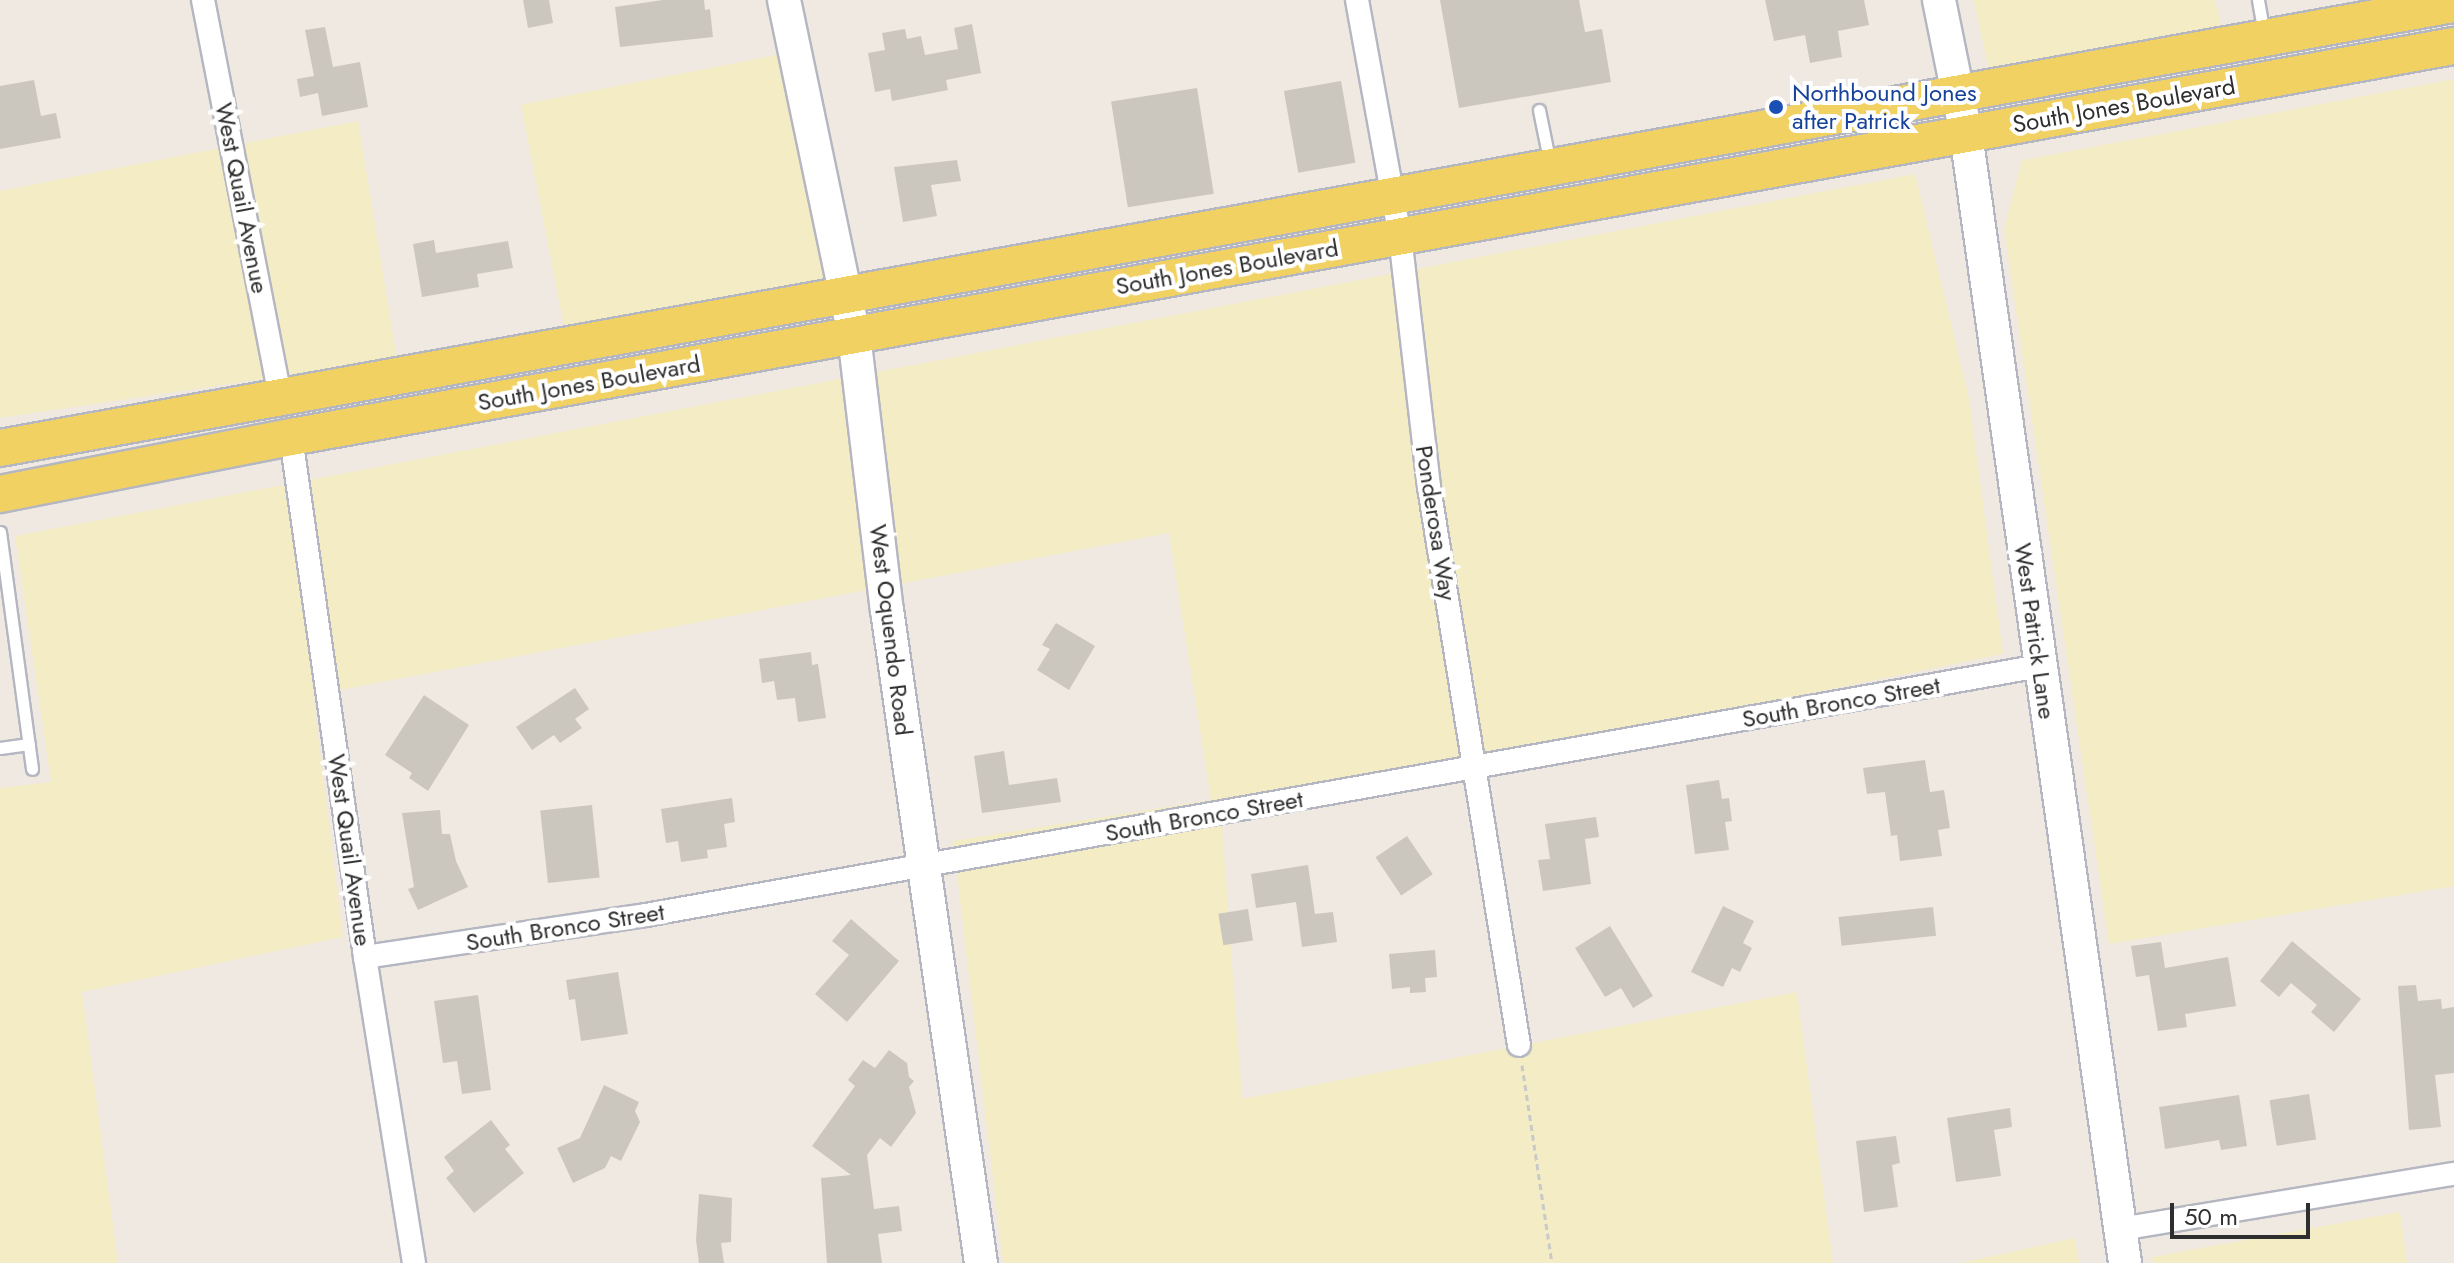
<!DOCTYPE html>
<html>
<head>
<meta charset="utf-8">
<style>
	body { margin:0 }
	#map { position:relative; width:2454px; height:1263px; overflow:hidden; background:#efe9e1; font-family:Jost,sans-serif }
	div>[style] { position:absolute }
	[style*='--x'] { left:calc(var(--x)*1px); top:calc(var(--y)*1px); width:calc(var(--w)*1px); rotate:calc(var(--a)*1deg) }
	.sand>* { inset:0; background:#f3ecc5; transform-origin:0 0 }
	.building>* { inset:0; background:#cbc7bf; transform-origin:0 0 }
	.path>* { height:3px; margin-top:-1.5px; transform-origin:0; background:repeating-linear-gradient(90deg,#c9c9c9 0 6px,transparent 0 10px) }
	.roads { filter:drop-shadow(2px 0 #b4b7c1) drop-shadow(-2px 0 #b4b7c1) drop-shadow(0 2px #b4b7c1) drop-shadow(0 -2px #b4b7c1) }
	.lane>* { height:11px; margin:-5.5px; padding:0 5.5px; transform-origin:5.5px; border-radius:5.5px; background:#fff }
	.street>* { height:22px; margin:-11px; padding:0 11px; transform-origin:11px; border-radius:11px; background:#fff }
	.secondary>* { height:32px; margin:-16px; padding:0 16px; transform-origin:16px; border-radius:16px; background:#fff }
	.primary>* { height:36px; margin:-18px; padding:0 18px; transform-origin:18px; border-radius:18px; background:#f2d163 }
	.dots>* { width:22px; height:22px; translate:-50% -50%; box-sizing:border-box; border:4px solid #fff; border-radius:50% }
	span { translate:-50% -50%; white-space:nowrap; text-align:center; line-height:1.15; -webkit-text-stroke:8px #fff; paint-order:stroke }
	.transit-label { font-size:24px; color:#164399 }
	.left { translate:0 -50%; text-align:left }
	.street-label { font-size:24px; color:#2e2e2e }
	.scale { position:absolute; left:2170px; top:1203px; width:140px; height:36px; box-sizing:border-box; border:4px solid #2e2e2e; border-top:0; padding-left:10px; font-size:24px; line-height:28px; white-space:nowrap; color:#2e2e2e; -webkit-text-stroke:6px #fff; paint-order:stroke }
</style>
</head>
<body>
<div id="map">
	<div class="sand">
		<i style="clip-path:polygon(1974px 0,2215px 0,2223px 33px,1989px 71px)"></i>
		<i style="left:782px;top:54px;width:241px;height:266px;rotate:79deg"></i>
		<i style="clip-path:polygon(2454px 79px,2454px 886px,2109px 944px,2004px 229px,2022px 160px)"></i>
		<i style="clip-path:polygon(358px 121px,397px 359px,0 418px,0 191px)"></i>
		<i style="clip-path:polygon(1915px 174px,1969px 398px,2003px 654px,1221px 813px,1242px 1099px,1797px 992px,1833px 1263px,1003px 1263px,953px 841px,1211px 800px,1169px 533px,313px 695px,343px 937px,82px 992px,118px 1263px,0 1263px,0 788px,51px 782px,15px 536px)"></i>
		<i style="clip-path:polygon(2400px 1212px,2407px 1263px,2153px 1263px,2152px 1257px)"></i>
		<i style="clip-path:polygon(2075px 1238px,2079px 1263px,1960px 1263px)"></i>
	</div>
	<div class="building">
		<i style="clip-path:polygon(523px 0,549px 0,553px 23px,528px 28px)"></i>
		<i style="clip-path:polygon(663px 0,704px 0,705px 10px,710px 9px,713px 37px,620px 47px,615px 7px)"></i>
		<i style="clip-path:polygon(1440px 0,1579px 0,1585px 32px,1602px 29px,1611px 82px,1459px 108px)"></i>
		<i style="clip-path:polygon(1765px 0,1864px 0,1869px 25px,1838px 31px,1842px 57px,1810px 63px,1805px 35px,1774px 41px)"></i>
		<i style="clip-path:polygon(972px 24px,981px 73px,946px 80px,948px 90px,892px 101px,890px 89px,875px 92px,868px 53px,885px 50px,882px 33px,905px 29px,907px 39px,921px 36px,925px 55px,958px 49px,954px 28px)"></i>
		<i style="clip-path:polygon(325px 27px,333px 67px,360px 62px,368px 107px,322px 116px,318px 93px,300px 97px,297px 79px,314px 76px,305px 30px)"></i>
		<i style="clip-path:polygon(34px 80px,41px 116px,56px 113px,61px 138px,0 149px,0 86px)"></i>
		<i style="left:1341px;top:81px;width:83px;height:58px;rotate:80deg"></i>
		<i style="left:1197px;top:88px;width:107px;height:87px;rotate:81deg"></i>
		<i style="clip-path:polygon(957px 160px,961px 181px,931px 185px,937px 216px,903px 222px,894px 167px)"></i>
		<i style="clip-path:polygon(434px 240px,436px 253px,508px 241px,513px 268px,477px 274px,479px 287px,422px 297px,413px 244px)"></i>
		<i style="clip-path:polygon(1056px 623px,1095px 646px,1069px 690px,1037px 670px,1050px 649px,1042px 645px)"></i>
		<i style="clip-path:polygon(811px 652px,812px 665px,818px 664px,826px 718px,798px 722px,795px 698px,777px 700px,774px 681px,762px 683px,759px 659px)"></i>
		<i style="clip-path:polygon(575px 688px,589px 709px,575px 719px,582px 728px,560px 743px,554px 735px,532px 750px,516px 727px)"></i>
		<i style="clip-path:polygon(424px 695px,469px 725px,428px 791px,409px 778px,412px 773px,385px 755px)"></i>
		<i style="clip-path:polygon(1004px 751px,1009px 785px,1057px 778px,1061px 802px,982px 813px,974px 756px)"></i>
		<i style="clip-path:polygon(1925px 760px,1930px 792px,1944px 790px,1950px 828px,1938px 830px,1942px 856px,1900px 861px,1897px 835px,1891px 836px,1885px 792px,1867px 794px,1863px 768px)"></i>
		<i style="clip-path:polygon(1719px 780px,1722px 799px,1729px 798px,1732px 821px,1725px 822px,1729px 850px,1695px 854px,1686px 785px)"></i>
		<i style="clip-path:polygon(732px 798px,735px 822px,724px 824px,727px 847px,707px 850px,708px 858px,681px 862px,678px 841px,666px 843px,661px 809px)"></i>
		<i style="left:592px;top:805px;width:73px;height:52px;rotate:84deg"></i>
		<i style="clip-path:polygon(440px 810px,442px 834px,450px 834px,456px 861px,468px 887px,418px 910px,408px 889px,414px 887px,402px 813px)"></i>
		<i style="clip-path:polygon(1596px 817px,1599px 837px,1585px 839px,1591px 884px,1543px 891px,1538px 860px,1550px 859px,1545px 824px)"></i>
		<i style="left:1407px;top:836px;width:46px;height:38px;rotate:56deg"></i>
		<i style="clip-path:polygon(1308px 865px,1315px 914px,1333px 912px,1337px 942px,1302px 947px,1296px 902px,1256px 908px,1251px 874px)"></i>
		<i style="clip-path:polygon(1723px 906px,1754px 921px,1743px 943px,1752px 948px,1740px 972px,1732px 968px,1723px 987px,1691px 972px)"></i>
		<i style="left:1933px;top:907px;width:29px;height:95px;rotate:84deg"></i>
		<i style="left:1248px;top:909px;width:32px;height:30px;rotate:81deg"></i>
		<i style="clip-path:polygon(851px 919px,899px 961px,847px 1022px,815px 994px,849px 955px,832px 941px)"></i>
		<i style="clip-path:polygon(1610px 926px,1653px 996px,1633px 1008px,1621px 988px,1605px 997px,1575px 948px)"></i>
		<i style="clip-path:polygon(2292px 941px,2361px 999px,2334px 1032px,2311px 1012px,2317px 1005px,2291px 983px,2279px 997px,2260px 981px)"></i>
		<i style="clip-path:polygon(2161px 942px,2165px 968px,2228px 957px,2236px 1006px,2185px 1014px,2187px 1027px,2158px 1031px,2149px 975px,2136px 977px,2131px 946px)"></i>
		<i style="clip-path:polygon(1435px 950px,1437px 977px,1425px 978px,1426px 992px,1410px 993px,1410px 987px,1392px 989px,1389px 954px)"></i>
		<i style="clip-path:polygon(618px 972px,628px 1034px,581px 1041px,575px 999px,569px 1000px,566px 980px)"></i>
		<i style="clip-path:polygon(2416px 985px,2418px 1001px,2441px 999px,2442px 1009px,2454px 1007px,2454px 1073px,2435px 1075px,2441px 1127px,2409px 1130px,2398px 986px)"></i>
		<i style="clip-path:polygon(478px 995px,491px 1090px,462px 1094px,457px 1061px,443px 1063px,434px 1001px)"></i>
		<i style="clip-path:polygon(889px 1050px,907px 1063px,909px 1077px,914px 1081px,909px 1087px,916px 1113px,891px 1147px,880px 1138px,867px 1155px,874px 1209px,899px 1206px,902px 1231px,878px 1234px,882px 1263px,827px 1263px,821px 1178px,851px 1175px,812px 1146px,855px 1086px,848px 1080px,863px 1060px,875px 1068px)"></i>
		<i style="clip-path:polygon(604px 1085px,639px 1102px,635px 1111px,640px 1122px,621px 1161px,611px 1156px,605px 1168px,573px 1183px,557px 1148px,580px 1138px)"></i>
		<i style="left:2309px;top:1094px;width:46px;height:40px;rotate:81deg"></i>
		<i style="clip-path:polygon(2239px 1095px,2247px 1146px,2221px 1150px,2219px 1140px,2165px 1149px,2159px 1107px)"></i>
		<i style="clip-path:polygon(2010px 1108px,2012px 1127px,1994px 1130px,2001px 1176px,1956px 1182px,1947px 1118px)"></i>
		<i style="clip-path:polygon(491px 1120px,510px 1145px,505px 1149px,524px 1173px,474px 1213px,446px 1178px,454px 1171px,444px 1157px)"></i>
		<i style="clip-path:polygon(1896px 1136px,1900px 1163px,1892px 1165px,1898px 1207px,1864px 1212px,1856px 1141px)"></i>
		<i style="clip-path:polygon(699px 1194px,732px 1198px,731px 1242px,721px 1243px,724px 1263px,699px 1263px,696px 1240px)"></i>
	</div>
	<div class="path">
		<i style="--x:1522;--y:1065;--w:200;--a:81.4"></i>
	</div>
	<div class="roads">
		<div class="lane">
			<i style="--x:2258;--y:0;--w:36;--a:80"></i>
			<i style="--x:1539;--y:110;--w:55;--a:78.5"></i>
			<i style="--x:0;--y:532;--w:239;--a:82.3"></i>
			<i style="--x:0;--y:748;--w:29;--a:-8"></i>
		</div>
		<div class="street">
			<i style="--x:203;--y:0;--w:403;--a:79"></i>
			<i style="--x:1357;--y:0;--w:240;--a:79.7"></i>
			<i style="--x:1400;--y:236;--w:253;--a:83.4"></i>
			<i style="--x:1429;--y:487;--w:565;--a:80.84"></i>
			<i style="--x:291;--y:437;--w:525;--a:81.9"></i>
			<i style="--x:365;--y:957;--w:310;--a:80.9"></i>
			<i style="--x:365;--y:957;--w:284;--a:-8.5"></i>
			<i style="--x:646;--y:915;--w:1416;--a:-10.13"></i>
			<i style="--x:2120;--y:1229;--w:338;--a:-9.4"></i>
		</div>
		<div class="secondary">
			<i style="--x:784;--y:0;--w:342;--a:78.2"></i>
			<i style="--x:854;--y:335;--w:277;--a:83.2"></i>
			<i style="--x:887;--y:610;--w:660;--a:81.81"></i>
			<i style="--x:1939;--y:0;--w:137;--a:78.6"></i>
			<i style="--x:1966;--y:134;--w:1140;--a:81.98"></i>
		</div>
		<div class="primary">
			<i style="--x:0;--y:448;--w:2494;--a:-10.26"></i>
			<i style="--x:0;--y:494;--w:297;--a:-11.1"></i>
			<i style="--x:291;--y:437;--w:2198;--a:-10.25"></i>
		</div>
	</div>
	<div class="dots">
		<i style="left:1776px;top:107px;background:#1a4fb4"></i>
	</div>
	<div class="transit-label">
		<span class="left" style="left:1792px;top:107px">Northbound Jones<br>after Patrick</span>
	</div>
	<div class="street-label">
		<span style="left:2124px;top:105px;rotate:-10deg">South Jones Boulevard</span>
		<span style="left:242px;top:198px;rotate:79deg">West Quail Avenue</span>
		<span style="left:1227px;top:267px;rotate:-10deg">South Jones Boulevard</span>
		<span style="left:589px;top:383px;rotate:-10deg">South Jones Boulevard</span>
		<span style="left:1436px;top:523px;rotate:81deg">Ponderosa Way</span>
		<span style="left:891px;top:630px;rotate:83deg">West Oquendo Road</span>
		<span style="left:2035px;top:631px;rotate:82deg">West Patrick Lane</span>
		<span style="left:1841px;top:702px;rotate:-10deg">South Bronco Street</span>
		<span style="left:1204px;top:816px;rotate:-10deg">South Bronco Street</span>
		<span style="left:350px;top:850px;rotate:82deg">West Quail Avenue</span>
		<span style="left:565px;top:927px;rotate:-9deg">South Bronco Street</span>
	</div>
	<div class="scale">50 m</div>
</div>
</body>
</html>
